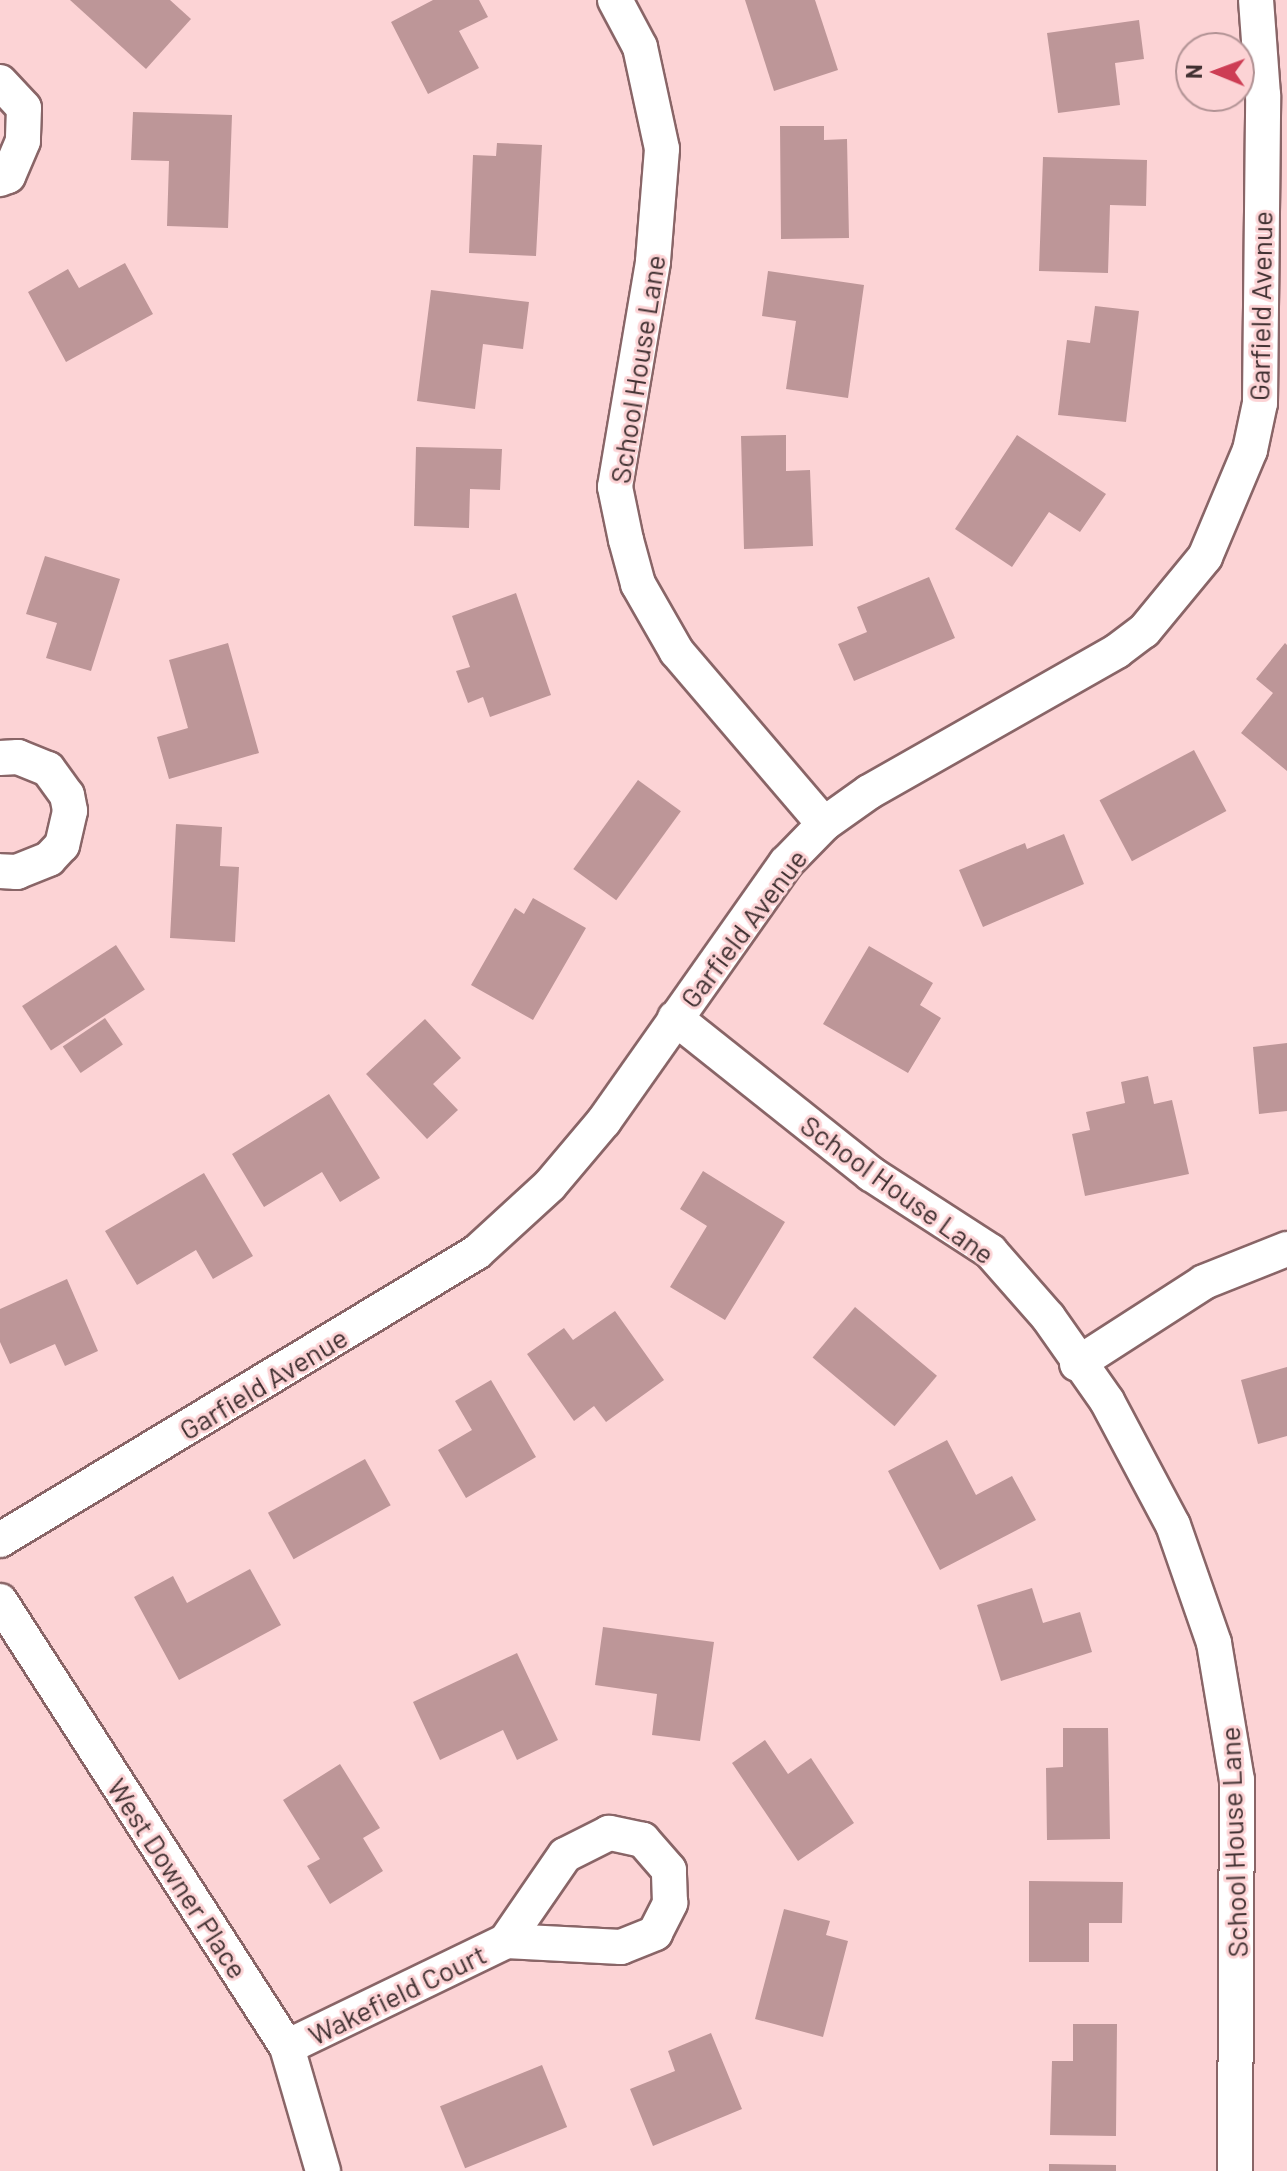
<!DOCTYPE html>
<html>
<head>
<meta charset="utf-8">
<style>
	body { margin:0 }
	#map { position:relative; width:1287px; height:2171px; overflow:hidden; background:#fcd3d5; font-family:Barlow,sans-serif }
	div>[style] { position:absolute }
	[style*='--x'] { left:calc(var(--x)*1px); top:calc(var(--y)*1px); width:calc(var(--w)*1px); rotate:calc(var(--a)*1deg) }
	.building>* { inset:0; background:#bd9698; transform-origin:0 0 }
	.roads { filter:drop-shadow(2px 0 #896567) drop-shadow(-2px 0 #896567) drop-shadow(0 2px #896567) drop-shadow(0 -2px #896567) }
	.minor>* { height:34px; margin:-17px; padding:0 17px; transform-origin:17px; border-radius:17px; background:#fff }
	span { translate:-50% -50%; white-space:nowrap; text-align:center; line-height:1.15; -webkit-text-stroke:6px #fcd3d5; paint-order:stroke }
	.street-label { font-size:28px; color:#413132 }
	.north { position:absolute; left:1175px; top:32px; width:80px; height:80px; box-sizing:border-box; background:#fcd3d5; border:2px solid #b19294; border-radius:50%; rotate:271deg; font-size:22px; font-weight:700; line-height:32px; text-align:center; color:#413132 }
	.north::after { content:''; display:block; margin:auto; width:28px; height:36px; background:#cd3d54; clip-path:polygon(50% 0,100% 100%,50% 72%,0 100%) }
</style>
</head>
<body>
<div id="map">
	<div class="building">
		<i style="clip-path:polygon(70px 0,170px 0,191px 19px,146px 69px)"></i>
		<i style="clip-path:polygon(433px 0,479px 0,488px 17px,459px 31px,479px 68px,428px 94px,391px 22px)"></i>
		<i style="clip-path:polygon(745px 0,815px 0,838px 70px,774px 91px)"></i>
		<i style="clip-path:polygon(1139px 20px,1144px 59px,1115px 63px,1120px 105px,1058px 113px,1047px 33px)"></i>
		<i style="clip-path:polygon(133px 112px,232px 115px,228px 228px,167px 226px,169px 161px,131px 160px)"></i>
		<i style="clip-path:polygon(780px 126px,824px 126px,824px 140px,847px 139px,849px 238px,781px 239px)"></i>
		<i style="clip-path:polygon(497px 143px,542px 145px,536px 256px,469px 253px,473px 155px,496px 156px)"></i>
		<i style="clip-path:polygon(1043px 157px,1147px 160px,1146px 206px,1110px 205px,1108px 273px,1039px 271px)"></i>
		<i style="clip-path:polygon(125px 263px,153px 314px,66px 362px,28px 292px,68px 269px,79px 288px)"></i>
		<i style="clip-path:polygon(768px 271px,864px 285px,848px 398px,786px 389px,796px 321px,762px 316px)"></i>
		<i style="clip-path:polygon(431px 290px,529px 302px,523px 349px,483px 344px,475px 409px,417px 401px)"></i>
		<i style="clip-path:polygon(1095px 306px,1139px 311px,1126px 422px,1058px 415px,1067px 340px,1090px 343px)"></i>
		<i style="clip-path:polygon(786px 435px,786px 471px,810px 470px,813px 546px,744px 549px,741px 436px)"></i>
		<i style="clip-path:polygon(1017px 435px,1106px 494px,1080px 532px,1049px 512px,1012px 567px,955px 529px)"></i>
		<i style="clip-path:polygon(416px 447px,502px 449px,500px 490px,470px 489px,469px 528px,414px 526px)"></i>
		<i style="clip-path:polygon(45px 556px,120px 579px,91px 671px,46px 658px,57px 623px,26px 614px)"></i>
		<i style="clip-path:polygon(929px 577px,955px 638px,854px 681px,838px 644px,867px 632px,857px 607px)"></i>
		<i style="clip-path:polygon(516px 593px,551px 695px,490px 717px,483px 697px,468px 703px,456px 671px,470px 667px,452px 616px)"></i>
		<i style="clip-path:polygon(228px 643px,259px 753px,169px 779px,157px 737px,188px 728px,169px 660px)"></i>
		<i style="clip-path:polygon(1285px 643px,1287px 645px,1287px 771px,1241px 733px,1273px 693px,1256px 679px)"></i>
		<i style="left:1194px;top:750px;width:69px;height:107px;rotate:62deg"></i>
		<i style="left:638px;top:780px;width:53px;height:110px;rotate:36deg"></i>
		<i style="clip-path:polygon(176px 824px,222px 827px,220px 866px,239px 867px,235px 942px,170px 938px)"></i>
		<i style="clip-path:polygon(1064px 834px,1084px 884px,983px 927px,959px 870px,1025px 843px,1027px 849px)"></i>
		<i style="clip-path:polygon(533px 898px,586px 928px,533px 1020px,471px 985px,515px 908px,524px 914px)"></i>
		<i style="left:116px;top:945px;width:53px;height:112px;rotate:57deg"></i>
		<i style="clip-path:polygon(869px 946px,933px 983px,920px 1005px,941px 1018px,908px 1073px,823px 1024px)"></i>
		<i style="left:105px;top:1018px;width:32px;height:51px;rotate:56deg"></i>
		<i style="clip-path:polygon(425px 1019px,461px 1058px,433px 1084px,458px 1110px,427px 1139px,366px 1074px)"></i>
		<i style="clip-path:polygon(1287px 1043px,1287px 1111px,1259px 1114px,1253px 1047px)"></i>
		<i style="clip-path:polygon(1148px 1076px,1154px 1104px,1172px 1100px,1189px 1174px,1085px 1196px,1072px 1134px,1090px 1130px,1086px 1112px,1125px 1103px,1121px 1082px)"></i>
		<i style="clip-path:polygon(329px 1094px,380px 1178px,340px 1202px,322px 1172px,264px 1207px,232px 1154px)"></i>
		<i style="clip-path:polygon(703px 1171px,785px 1222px,725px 1320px,670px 1287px,707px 1226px,680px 1209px)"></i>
		<i style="clip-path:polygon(204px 1173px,253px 1256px,213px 1279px,196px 1250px,137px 1285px,105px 1231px)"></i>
		<i style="clip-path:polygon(67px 1279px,98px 1351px,65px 1366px,55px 1344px,10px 1364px,0 1342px,0 1309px)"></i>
		<i style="left:855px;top:1307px;width:107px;height:66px;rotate:40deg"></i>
		<i style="clip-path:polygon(615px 1311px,664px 1380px,606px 1422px,594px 1406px,574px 1421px,527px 1354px,564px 1328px,573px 1340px)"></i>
		<i style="clip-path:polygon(1287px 1367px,1287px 1436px,1258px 1444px,1241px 1380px)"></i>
		<i style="clip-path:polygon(491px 1380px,536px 1457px,466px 1498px,438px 1450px,472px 1430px,455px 1401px)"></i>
		<i style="clip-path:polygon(947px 1440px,976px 1495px,1012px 1476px,1036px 1520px,940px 1570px,888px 1471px)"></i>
		<i style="left:365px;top:1459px;width:53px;height:111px;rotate:61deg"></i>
		<i style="clip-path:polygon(250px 1569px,281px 1625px,179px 1680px,134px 1597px,173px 1576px,187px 1603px)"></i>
		<i style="clip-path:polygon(1032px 1588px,1043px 1623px,1080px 1612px,1092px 1652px,1001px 1681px,977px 1605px)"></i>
		<i style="clip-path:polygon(603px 1627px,714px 1642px,700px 1741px,652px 1735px,657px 1694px,595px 1685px)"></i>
		<i style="clip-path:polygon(517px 1653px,558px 1740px,517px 1760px,503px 1730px,440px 1760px,413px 1702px)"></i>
		<i style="clip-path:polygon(1063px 1728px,1108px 1728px,1110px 1839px,1047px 1840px,1046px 1768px,1063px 1767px)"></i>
		<i style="clip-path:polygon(765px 1740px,788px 1774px,811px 1758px,854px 1823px,798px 1861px,732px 1763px)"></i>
		<i style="clip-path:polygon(340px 1764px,380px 1828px,363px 1838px,383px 1871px,330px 1904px,307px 1866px,320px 1859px,283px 1800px)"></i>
		<i style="clip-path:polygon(1029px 1881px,1123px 1882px,1122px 1923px,1089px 1923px,1089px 1962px,1029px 1962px)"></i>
		<i style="clip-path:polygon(784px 1909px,830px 1921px,826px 1935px,848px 1941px,823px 2037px,755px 2019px)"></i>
		<i style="clip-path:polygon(1073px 2024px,1117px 2024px,1116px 2136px,1050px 2135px,1052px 2061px,1073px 2061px)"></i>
		<i style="clip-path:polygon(711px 2033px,742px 2109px,653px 2146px,630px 2089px,675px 2071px,668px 2051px)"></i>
		<i style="left:542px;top:2065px;width:67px;height:110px;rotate:68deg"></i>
		<i style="clip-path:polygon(1049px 2164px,1116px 2165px,1116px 2171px,1049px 2171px)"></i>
	</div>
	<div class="roads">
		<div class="minor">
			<i style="--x:615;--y:0;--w:53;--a:62"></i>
			<i style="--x:640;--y:47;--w:104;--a:77.8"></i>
			<i style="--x:662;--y:149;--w:113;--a:94.6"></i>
			<i style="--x:653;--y:262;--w:228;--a:99.6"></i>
			<i style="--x:615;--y:487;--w:54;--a:78.3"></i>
			<i style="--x:626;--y:540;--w:46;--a:74.7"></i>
			<i style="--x:638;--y:584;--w:78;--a:60.2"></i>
			<i style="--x:677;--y:652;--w:226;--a:49.5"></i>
			<i style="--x:0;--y:82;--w:35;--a:47"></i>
			<i style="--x:24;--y:108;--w:33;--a:92"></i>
			<i style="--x:23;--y:141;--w:38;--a:113"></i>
			<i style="--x:8;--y:176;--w:9;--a:159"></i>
			<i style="--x:0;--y:758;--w:18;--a:-3"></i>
			<i style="--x:18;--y:757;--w:32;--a:22"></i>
			<i style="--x:48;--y:769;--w:32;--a:54"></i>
			<i style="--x:67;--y:795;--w:16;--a:79"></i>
			<i style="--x:70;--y:811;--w:35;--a:103"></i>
			<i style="--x:62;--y:845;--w:19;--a:133"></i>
			<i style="--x:49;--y:859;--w:35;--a:158"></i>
			<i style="--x:17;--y:872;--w:17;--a:-177"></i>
			<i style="--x:675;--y:1018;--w:251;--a:38.5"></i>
			<i style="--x:871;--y:1174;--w:142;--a:32.9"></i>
			<i style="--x:990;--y:1251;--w:88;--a:48.7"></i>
			<i style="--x:1048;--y:1317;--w:103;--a:54.9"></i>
			<i style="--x:1107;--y:1401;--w:140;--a:62"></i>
			<i style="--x:1173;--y:1525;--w:125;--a:70.8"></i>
			<i style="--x:1214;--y:1643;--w:139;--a:80.5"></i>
			<i style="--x:1237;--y:1780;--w:391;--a:90.3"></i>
			<i style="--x:1077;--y:1364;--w:151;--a:-32.8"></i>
			<i style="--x:1204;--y:1282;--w:89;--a:-21.7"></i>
			<i style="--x:0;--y:1540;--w:557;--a:-31.12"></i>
			<i style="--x:477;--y:1252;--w:99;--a:-42.5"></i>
			<i style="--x:550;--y:1185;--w:84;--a:-49.8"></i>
			<i style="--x:604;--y:1121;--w:316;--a:-54.8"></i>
			<i style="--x:786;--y:863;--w:54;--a:-45.7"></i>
			<i style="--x:824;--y:824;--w:55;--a:-35.4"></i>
			<i style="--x:869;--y:792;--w:285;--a:-29.6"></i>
			<i style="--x:1117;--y:651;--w:34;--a:-37"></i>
			<i style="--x:1144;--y:631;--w:96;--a:-50.5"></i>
			<i style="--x:1205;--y:557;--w:116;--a:-67.2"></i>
			<i style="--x:1250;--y:450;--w:48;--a:-78"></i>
			<i style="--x:1260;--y:403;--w:308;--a:-89.4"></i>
			<i style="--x:1263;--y:95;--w:95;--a:-94.2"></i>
			<i style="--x:0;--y:1601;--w:530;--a:57.24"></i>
			<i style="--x:287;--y:2047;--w:129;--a:73.8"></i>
			<i style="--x:287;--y:2047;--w:243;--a:-25.8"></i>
			<i style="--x:506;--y:1941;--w:115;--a:3"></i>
			<i style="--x:621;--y:1947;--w:37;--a:-22"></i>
			<i style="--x:655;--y:1933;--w:34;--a:-63"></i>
			<i style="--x:670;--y:1903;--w:33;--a:-92"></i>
			<i style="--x:669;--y:1870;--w:40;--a:-131"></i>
			<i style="--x:643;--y:1840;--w:35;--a:-168"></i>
			<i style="--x:609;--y:1833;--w:49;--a:153.4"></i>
			<i style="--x:565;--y:1855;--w:104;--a:124.5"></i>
		</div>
	</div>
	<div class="street-label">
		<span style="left:1260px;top:306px;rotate:-89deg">Garfield Avenue</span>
		<span style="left:637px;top:369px;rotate:-81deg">School House Lane</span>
		<span style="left:743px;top:928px;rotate:-53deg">Garfield Avenue</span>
		<span style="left:898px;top:1189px;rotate:36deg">School House Lane</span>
		<span style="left:263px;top:1383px;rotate:-31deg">Garfield Avenue</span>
		<span style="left:1233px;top:1842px;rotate:-92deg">School House Lane</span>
		<span style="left:178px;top:1878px;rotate:57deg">West Downer Place</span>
		<span style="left:397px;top:1994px;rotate:-26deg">Wakefield Court</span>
	</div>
	<div class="north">N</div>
</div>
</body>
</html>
